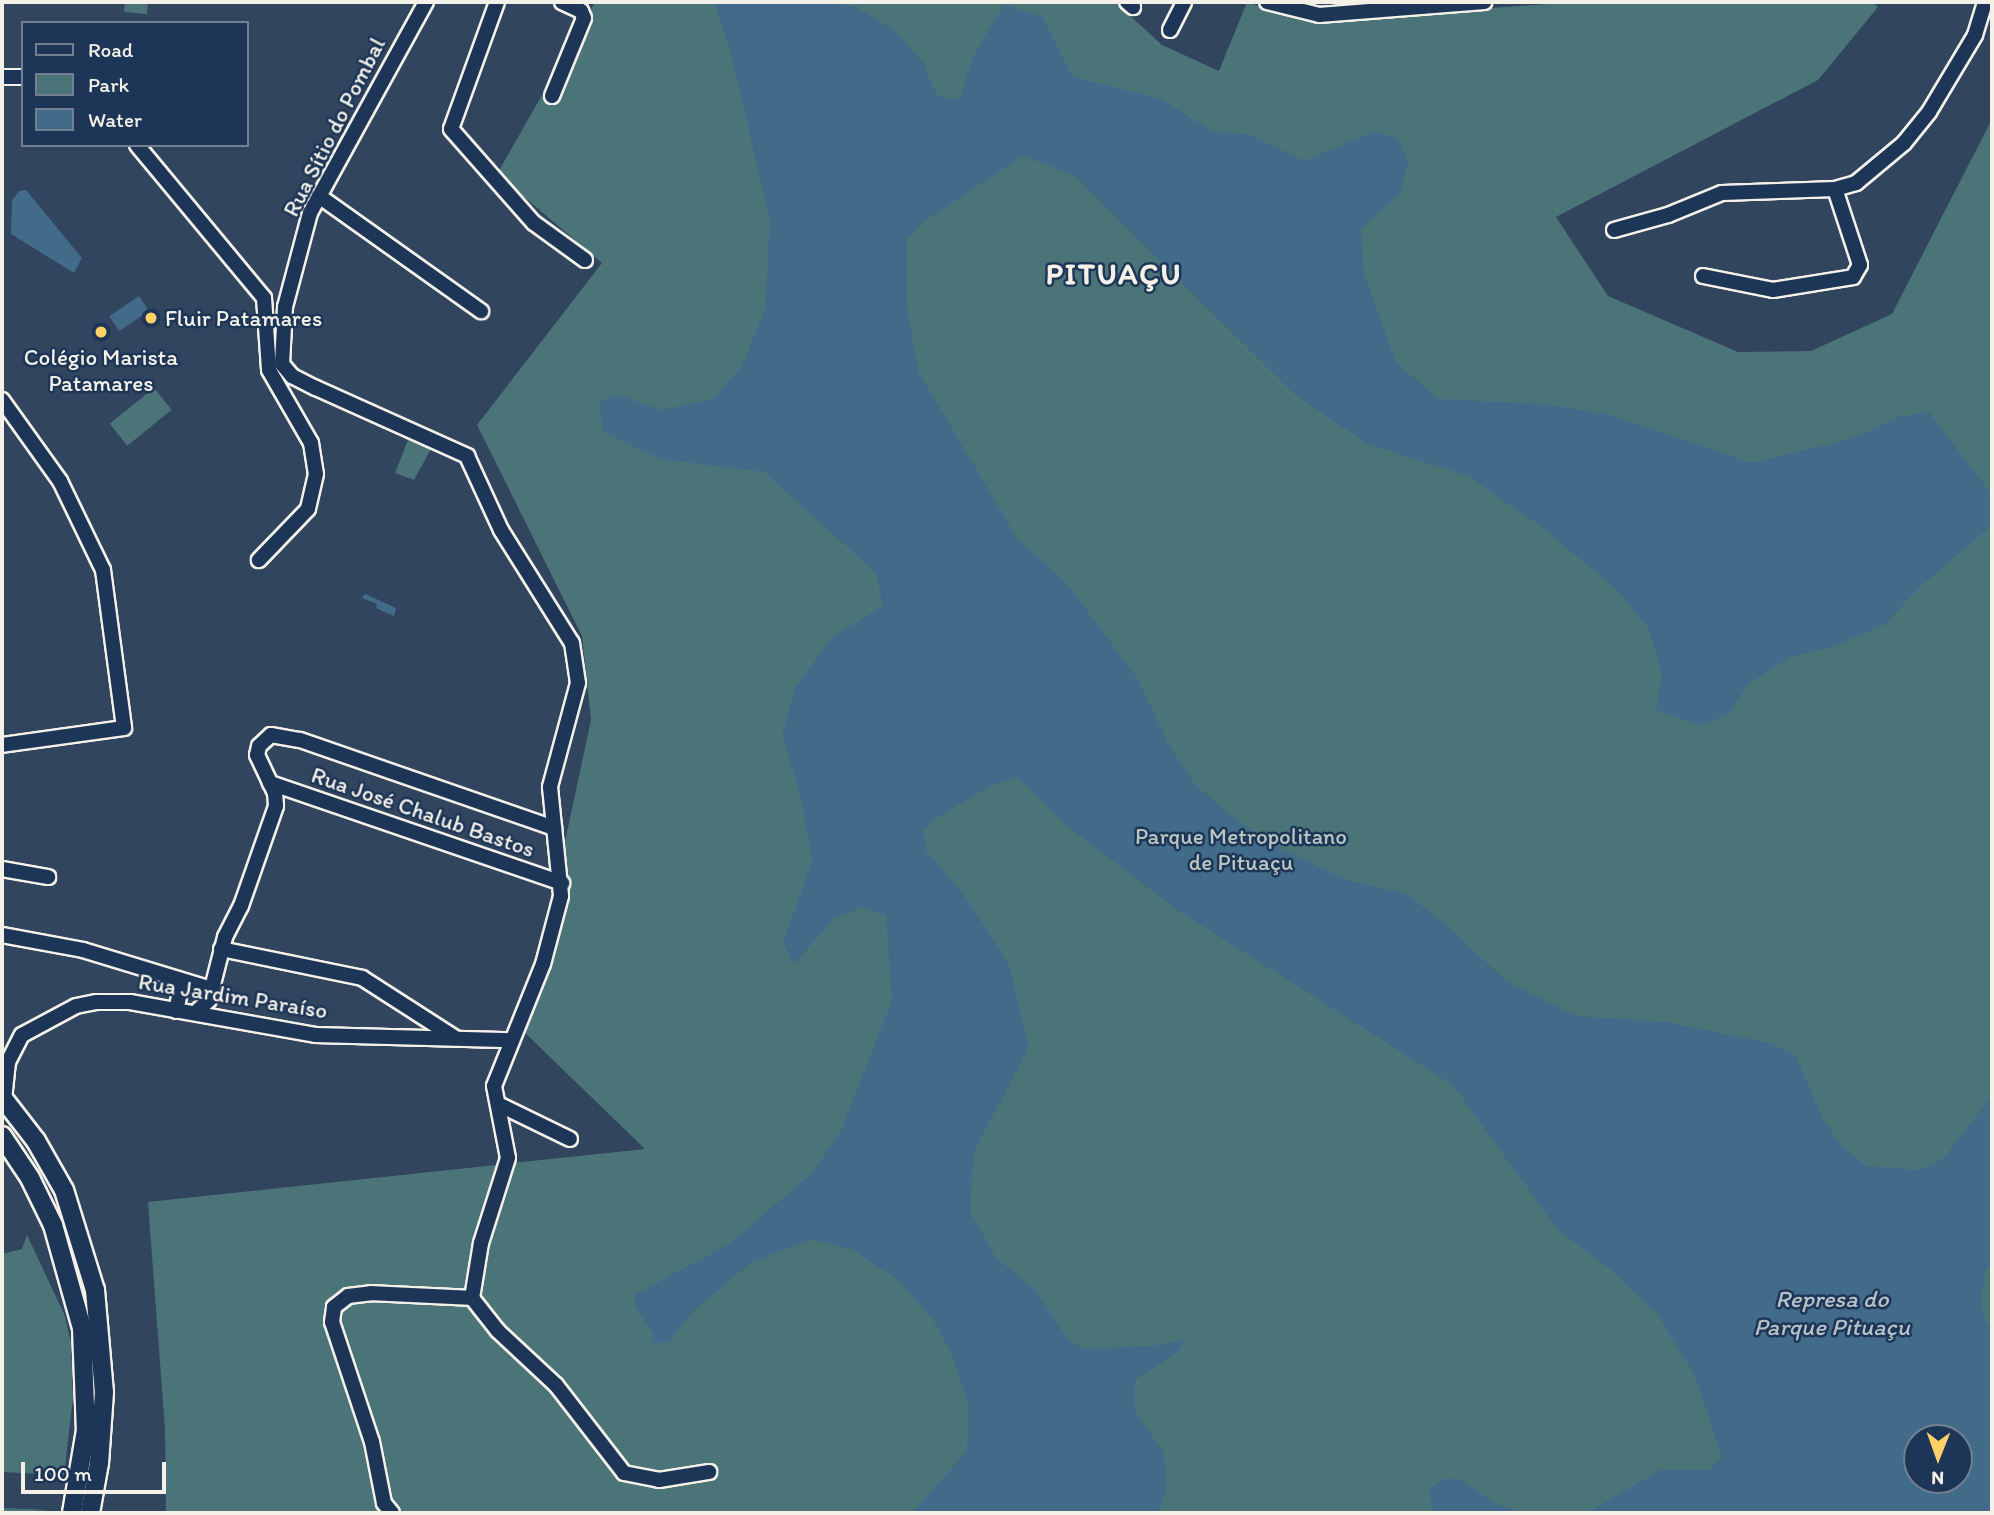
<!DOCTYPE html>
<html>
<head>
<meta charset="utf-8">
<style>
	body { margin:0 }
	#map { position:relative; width:1994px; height:1515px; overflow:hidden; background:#32455e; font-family:Itim,sans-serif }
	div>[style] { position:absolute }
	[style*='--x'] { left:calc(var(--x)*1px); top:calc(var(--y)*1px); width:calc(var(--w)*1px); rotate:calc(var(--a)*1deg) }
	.green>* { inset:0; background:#4b7479; transform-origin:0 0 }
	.water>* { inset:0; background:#426b8a; transform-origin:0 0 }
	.roads { filter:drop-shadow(2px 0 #f4f1e8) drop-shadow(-2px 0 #f4f1e8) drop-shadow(0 2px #f4f1e8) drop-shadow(0 -2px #f4f1e8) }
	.minor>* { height:14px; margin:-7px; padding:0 7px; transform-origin:7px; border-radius:7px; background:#1d3557 }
	.major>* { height:18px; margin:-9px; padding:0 9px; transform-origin:9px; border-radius:9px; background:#1d3557 }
	.dots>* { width:19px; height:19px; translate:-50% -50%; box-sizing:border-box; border:4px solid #1d3557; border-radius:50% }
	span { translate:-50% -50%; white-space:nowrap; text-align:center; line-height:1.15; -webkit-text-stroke:5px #1d3557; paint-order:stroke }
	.street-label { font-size:23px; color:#f4f1e8 }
	.poi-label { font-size:23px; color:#f4f1e8 }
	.left { translate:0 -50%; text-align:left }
	.park-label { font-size:23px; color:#b9c5c1 }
	.water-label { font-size:24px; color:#b6c2c7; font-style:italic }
	.district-label { font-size:30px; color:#f4f1e8; font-weight:700; letter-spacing:2px }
	.frame { position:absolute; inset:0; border:4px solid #f4f1e8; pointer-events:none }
	.legend { position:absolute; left:21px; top:21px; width:228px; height:126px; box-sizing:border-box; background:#1d3557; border:2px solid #738091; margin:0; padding:9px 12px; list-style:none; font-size:21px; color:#f4f1e8 }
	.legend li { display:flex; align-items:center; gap:14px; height:35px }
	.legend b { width:35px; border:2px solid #738091 }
	.north { position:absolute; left:1903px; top:1424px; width:70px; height:70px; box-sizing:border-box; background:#1d3557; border:2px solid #738091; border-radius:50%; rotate:181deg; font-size:19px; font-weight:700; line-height:28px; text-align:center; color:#f4f1e8 }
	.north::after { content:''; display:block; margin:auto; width:24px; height:32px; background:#ffd166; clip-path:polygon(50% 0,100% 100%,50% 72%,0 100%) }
	.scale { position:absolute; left:21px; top:1462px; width:145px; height:32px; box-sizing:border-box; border:4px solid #f4f1e8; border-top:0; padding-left:9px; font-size:21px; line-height:24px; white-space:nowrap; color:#f4f1e8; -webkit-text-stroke:5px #1d3557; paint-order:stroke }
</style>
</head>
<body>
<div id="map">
	<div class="green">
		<i style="clip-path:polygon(125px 2px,148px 2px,147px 14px,124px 12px)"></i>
		<i style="clip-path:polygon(evenodd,595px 2px,1115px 2px,1162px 45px,1219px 71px,1247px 2px,1303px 21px,1578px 2px,1873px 2px,1878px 7px,1818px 80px,1556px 217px,1608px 296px,1738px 352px,1811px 351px,1892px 314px,1992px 119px,1992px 1513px,166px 1513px,165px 1429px,148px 1202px,645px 1149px,520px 1028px,553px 944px,563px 851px,591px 720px,582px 636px,477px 425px,602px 263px,497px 174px,595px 2px,1917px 1438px,1959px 1438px,1959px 1480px,1917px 1480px,1917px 1438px)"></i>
		<i style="left:154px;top:388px;width:28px;height:57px;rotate:51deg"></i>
		<i style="clip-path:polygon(408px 440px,431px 449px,414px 480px,395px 473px)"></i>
		<i style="clip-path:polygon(27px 1235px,65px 1316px,71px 1343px,73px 1397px,64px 1475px,2px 1472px,2px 1254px,22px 1249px)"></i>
		<i style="clip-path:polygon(2px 1508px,50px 1510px,2px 1513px)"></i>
	</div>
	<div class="water">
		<i style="clip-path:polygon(evenodd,714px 2px,828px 2px,856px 7px,895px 31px,923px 62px,936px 94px,954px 101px,961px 96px,971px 61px,1004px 4px,1043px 17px,1073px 77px,1159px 98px,1214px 132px,1249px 134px,1304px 161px,1374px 132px,1397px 138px,1408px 161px,1400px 193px,1361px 229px,1364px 274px,1396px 362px,1438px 399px,1542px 404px,1608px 414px,1750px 463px,1852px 439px,1898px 417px,1929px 412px,1992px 495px,1992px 525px,1921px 586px,1884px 625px,1832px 647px,1790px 657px,1748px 684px,1729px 714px,1701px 725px,1656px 710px,1662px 675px,1649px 629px,1618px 591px,1539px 525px,1468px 476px,1366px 443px,1294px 394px,1074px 175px,1022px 156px,922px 223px,907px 240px,907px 307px,918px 371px,1017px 538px,1068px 585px,1137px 678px,1168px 743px,1194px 783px,1226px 812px,1267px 841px,1346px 880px,1405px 893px,1449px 927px,1505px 980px,1575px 1016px,1667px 1022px,1774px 1044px,1796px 1056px,1823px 1119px,1842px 1146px,1866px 1166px,1918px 1170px,1942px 1160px,1992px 1096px,1992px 1262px,1985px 1271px,1982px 1293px,1983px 1315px,1992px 1330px,1992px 1513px,1587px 1513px,1660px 1470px,1710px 1470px,1722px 1457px,1696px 1378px,1657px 1314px,1610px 1269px,1558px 1230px,1453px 1085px,1176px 909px,1067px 826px,1017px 777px,990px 786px,933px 820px,924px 830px,926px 851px,962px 892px,1009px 964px,1029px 1047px,974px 1152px,970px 1212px,997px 1259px,1034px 1288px,1069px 1341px,1084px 1349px,1152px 1346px,1186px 1339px,1177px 1353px,1135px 1380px,1135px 1410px,1164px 1453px,1167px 1489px,1157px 1513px,912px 1513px,967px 1451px,969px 1404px,950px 1351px,932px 1318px,899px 1281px,852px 1249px,811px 1239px,752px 1262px,692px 1312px,669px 1342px,649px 1344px,654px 1336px,634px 1304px,636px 1294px,729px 1244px,812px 1173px,841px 1130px,892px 1000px,886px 915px,862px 907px,834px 919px,794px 964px,783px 943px,812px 861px,801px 798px,782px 735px,795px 688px,832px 637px,883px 606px,876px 573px,764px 472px,661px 459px,603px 432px,599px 401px,617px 395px,663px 410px,714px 398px,742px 366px,765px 309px,770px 221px,730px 50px,714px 2px,1917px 1438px,1959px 1438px,1959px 1480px,1917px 1480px,1917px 1438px)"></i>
		<i style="clip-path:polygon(26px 190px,82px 258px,74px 273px,11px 234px,12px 201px,19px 191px)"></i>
		<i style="left:139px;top:296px;width:18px;height:36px;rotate:56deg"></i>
		<i style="clip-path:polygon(365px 594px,396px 608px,394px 616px,376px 608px,377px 604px,362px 598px)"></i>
		<i style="clip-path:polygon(1443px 1479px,1460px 1479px,1494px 1503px,1520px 1513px,1432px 1513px,1430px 1489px)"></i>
	</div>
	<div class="roads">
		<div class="minor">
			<i style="--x:426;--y:2;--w:241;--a:118.8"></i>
			<i style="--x:310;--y:213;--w:97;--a:104.9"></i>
			<i style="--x:285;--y:307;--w:57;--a:93"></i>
			<i style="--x:282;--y:364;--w:16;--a:50"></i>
			<i style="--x:292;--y:376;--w:27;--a:27"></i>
			<i style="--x:316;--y:388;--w:166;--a:24.2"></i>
			<i style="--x:467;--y:456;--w:81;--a:65.3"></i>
			<i style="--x:501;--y:530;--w:133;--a:57.9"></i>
			<i style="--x:572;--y:643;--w:40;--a:81.5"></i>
			<i style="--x:578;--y:683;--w:108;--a:105.1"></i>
			<i style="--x:550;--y:787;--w:110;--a:84.2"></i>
			<i style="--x:561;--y:896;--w:70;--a:104.8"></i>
			<i style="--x:543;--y:964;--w:131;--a:111.9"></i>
			<i style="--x:494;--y:1086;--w:73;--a:79"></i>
			<i style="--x:508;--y:1158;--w:89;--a:107.6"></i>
			<i style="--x:481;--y:1243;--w:56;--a:99.3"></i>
			<i style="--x:472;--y:1298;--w:42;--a:51.8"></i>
			<i style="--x:498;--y:1331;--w:79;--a:43"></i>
			<i style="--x:556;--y:1385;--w:111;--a:52.3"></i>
			<i style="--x:624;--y:1473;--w:36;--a:11"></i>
			<i style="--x:659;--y:1480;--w:51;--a:-9.1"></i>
			<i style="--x:497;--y:2;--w:135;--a:109.9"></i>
			<i style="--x:451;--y:129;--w:125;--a:48.6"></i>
			<i style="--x:534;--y:223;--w:63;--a:36"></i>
			<i style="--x:1127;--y:2;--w:8;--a:40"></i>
			<i style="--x:1267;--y:2;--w:54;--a:14"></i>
			<i style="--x:1319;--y:15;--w:166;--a:-4.5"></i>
			<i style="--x:1170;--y:30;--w:31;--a:-63"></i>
			<i style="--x:2;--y:77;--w:21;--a:0"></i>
			<i style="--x:552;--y:96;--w:84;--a:-67.7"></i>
			<i style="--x:584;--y:18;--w:8;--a:-113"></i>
			<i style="--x:581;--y:11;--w:21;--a:-155"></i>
			<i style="--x:137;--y:145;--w:199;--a:50.3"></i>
			<i style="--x:264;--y:298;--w:72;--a:86"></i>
			<i style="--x:269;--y:370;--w:84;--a:60.1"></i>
			<i style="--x:311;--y:443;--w:31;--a:81"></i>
			<i style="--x:316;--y:474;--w:36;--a:103"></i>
			<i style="--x:308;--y:509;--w:71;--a:133.9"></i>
			<i style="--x:319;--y:196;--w:199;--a:35.4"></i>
			<i style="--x:1614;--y:230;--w:56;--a:-15.5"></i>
			<i style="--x:1668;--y:215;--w:58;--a:-22.2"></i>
			<i style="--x:1722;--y:193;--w:113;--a:-2"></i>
			<i style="--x:1835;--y:189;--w:22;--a:-16"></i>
			<i style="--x:1856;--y:183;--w:62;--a:-39.8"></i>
			<i style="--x:1904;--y:143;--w:40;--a:-51"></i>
			<i style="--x:1929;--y:112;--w:90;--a:-59.1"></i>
			<i style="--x:1975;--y:35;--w:34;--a:-73"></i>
			<i style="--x:1703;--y:276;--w:71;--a:11.3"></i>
			<i style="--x:1773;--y:290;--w:81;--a:-9.2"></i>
			<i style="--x:1853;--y:277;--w:14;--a:-60"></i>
			<i style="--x:1860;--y:265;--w:80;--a:-108.2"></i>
			<i style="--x:2;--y:400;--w:100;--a:54.4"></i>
			<i style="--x:60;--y:481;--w:99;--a:64.2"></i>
			<i style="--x:103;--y:570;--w:159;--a:82.4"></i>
			<i style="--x:124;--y:728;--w:123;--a:172.1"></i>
			<i style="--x:270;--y:783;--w:309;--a:18.9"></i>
			<i style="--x:2;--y:869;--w:47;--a:9.9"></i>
			<i style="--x:2;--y:935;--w:82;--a:10.5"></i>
			<i style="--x:83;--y:950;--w:134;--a:16.9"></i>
			<i style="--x:221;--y:949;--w:144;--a:11.6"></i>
			<i style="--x:362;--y:978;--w:109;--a:32.7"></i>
			<i style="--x:176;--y:1011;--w:29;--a:-78"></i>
			<i style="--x:195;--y:1013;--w:19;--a:-43"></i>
			<i style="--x:209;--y:1000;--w:65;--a:-75.7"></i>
			<i style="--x:225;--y:937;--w:35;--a:-63"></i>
			<i style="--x:241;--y:906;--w:106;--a:-70.7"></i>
			<i style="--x:276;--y:806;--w:13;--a:-94"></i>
			<i style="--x:275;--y:793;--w:42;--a:-115.3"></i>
			<i style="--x:257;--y:755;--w:9;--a:-77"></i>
			<i style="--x:259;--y:746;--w:16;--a:-43"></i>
			<i style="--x:271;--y:735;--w:29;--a:10"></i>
			<i style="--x:300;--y:740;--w:269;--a:19.1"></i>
			<i style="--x:4;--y:1100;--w:38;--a:-84"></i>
			<i style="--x:8;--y:1062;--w:30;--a:-63"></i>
			<i style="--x:22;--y:1035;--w:61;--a:-28.2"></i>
			<i style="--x:76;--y:1006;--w:21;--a:-11"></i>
			<i style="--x:97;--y:1002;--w:33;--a:0"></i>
			<i style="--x:130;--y:1002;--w:188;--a:10.1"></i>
			<i style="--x:315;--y:1035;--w:197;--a:1.5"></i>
			<i style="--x:498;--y:1104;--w:80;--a:25.9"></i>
			<i style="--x:392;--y:1513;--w:13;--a:-129"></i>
			<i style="--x:384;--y:1503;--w:62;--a:-101.1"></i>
			<i style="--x:372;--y:1442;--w:126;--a:-108.4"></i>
			<i style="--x:332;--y:1322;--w:15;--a:-82"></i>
			<i style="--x:334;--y:1307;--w:18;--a:-38"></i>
			<i style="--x:348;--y:1296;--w:23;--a:-7"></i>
			<i style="--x:371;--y:1293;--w:101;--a:2.8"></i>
		</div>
		<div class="major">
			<i style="--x:2;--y:1097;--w:56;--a:52.3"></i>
			<i style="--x:36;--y:1141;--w:56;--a:60.3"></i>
			<i style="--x:64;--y:1190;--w:105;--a:72.8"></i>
			<i style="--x:95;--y:1290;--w:102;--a:85"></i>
			<i style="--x:104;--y:1392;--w:71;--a:94"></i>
			<i style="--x:99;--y:1463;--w:51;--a:100.2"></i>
			<i style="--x:2;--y:1136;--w:50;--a:56.3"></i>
			<i style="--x:30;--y:1178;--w:52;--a:63.9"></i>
			<i style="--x:53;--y:1225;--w:107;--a:74.3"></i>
			<i style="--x:82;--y:1328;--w:102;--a:87.8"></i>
			<i style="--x:86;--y:1430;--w:84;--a:99.6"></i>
		</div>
	</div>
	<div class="dots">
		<i style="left:151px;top:318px;background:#ffd166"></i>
		<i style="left:101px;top:332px;background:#ffd166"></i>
	</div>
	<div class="street-label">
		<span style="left:334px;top:127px;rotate:-63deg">Rua Sítio do Pombal</span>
		<span style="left:423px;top:812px;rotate:19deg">Rua José Chalub Bastos</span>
		<span style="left:233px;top:996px;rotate:9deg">Rua Jardim Paraíso</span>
	</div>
	<div class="poi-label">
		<span class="left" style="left:165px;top:318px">Fluir Patamares</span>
		<span style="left:101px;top:370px">Colégio Marista<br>Patamares</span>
	</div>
	<div class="park-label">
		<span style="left:1241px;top:849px">Parque Metropolitano<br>de Pituaçu</span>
	</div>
	<div class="water-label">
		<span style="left:1832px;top:1313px">Represa do<br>Parque Pituaçu</span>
	</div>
	<div class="district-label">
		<span style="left:1114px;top:274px">PITUAÇU</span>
	</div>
	<div class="frame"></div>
	<ul class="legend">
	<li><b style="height:9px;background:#1d3557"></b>Road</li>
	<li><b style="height:19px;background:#4b7479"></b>Park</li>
	<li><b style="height:19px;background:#426b8a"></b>Water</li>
	</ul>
	<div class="north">N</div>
	<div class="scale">100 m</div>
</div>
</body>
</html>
